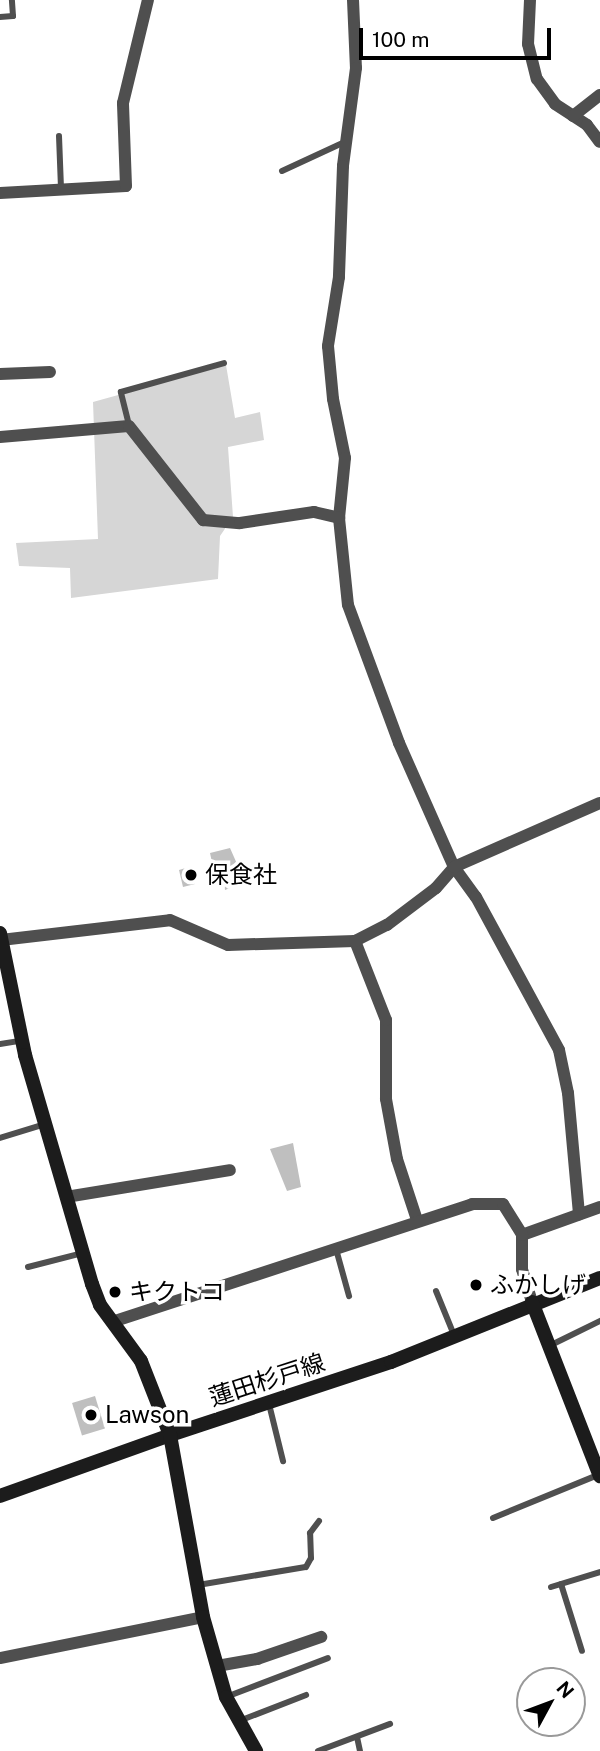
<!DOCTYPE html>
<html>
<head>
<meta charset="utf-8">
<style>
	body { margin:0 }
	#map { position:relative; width:600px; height:1751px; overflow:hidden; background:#fff; font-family:"Public Sans","Noto Sans JP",sans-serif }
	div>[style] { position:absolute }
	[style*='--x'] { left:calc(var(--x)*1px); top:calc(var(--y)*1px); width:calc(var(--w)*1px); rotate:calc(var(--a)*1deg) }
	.green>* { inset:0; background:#d6d6d6 }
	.building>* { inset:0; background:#bfbfbf; transform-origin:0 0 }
	.lane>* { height:6px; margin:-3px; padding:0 3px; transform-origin:3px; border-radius:3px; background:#4f4f4f }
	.street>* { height:12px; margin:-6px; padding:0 6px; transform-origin:6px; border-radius:6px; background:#4f4f4f }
	.secondary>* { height:14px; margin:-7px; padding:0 7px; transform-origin:7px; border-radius:7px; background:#1c1c1c }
	.dots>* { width:19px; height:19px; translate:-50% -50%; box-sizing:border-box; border:4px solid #fff; border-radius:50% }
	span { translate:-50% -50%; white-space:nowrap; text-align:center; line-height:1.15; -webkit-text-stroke:7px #fff; paint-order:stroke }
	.poi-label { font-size:24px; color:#000 }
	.left { translate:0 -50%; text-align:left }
	.street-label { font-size:24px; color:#000 }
	.north { position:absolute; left:516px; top:1667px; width:70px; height:70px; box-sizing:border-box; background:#fff; border:2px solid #999; border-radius:50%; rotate:49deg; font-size:19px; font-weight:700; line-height:28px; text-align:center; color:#000 }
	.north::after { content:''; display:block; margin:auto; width:24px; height:32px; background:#000; clip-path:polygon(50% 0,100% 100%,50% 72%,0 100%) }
	.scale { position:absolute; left:359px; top:28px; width:192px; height:32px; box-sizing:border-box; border:4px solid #000; border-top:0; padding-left:9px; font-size:21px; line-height:24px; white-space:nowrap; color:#000; -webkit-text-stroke:5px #fff; paint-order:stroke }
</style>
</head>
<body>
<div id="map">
	<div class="green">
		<i style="clip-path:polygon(226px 365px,235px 418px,260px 412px,264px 440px,228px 447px,233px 517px,220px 536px,218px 579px,71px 598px,70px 568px,19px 566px,16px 543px,98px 539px,93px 402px)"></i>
	</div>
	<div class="building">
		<i style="clip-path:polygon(230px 848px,245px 882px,225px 890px,224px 883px,217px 886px,210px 853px)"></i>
		<i style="clip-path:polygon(189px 867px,195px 884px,183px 887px,179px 870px)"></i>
		<i style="clip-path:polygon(293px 1143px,301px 1187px,287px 1191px,270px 1149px)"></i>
		<i style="left:95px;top:1396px;width:34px;height:24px;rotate:73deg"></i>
	</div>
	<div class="lane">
		<i style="--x:0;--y:17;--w:13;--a:-4"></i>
		<i style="--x:13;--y:16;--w:16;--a:-94"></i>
		<i style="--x:59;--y:136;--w:52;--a:87.8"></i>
		<i style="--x:282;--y:171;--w:72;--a:-24.8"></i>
		<i style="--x:129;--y:425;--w:34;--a:-104"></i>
		<i style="--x:121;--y:392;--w:107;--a:-15.7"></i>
		<i style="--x:0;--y:1044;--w:20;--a:-9"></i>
		<i style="--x:0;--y:1138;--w:47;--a:-17.3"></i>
		<i style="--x:336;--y:1249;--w:49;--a:74.5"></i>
		<i style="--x:28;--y:1267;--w:57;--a:-14.3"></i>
		<i style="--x:436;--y:1291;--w:48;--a:67.8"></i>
		<i style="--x:549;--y:1346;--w:57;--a:-26.1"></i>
		<i style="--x:269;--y:1404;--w:59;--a:76.2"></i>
		<i style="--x:493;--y:1518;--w:113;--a:-22.3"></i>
		<i style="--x:561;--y:1584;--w:70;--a:72.6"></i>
		<i style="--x:198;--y:1585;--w:109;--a:-9.5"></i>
		<i style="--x:306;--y:1567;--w:10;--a:-61"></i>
		<i style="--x:311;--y:1558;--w:25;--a:-92"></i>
		<i style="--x:310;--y:1533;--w:15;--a:-53"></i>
		<i style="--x:551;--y:1587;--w:51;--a:-17"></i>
		<i style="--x:226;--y:1697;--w:109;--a:-20.9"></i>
		<i style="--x:239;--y:1721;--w:72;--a:-21.2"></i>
		<i style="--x:357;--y:1737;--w:14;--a:78"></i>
		<i style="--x:318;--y:1751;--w:77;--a:-20.6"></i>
	</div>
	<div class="street">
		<i style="--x:353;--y:0;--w:68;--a:87.5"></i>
		<i style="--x:356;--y:68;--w:99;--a:97.6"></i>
		<i style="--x:343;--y:166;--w:111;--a:92.1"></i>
		<i style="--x:339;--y:277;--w:70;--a:99.1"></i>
		<i style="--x:328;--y:346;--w:53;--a:84.6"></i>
		<i style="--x:333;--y:399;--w:60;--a:78.5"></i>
		<i style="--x:345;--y:458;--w:60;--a:95.7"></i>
		<i style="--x:339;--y:518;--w:87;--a:84.1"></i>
		<i style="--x:348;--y:605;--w:147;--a:69.7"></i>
		<i style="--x:399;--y:743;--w:136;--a:66.1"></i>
		<i style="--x:454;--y:867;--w:37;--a:54"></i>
		<i style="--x:476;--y:897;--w:174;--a:61.5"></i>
		<i style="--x:559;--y:1050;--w:44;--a:78.2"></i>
		<i style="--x:568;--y:1093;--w:122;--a:84.8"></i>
		<i style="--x:530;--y:0;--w:44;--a:92.6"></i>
		<i style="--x:528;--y:44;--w:36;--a:76"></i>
		<i style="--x:537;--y:79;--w:31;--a:54"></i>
		<i style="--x:555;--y:104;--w:38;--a:33"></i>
		<i style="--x:587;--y:125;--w:21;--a:53"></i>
		<i style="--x:573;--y:116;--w:34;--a:-38"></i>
		<i style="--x:0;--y:193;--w:126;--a:-3.2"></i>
		<i style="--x:126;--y:186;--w:83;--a:-92.1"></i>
		<i style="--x:123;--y:103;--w:106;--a:-76.4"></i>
		<i style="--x:0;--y:374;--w:50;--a:-2.3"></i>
		<i style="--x:0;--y:437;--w:129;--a:-4.9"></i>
		<i style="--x:129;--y:426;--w:120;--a:51.8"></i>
		<i style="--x:203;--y:520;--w:37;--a:5"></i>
		<i style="--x:240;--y:523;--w:75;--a:-8.5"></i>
		<i style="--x:314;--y:512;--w:26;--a:13"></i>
		<i style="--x:1;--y:940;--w:170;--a:-6.7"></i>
		<i style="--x:170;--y:920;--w:63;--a:23.3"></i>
		<i style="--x:228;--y:945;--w:127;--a:-1.8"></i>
		<i style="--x:66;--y:1197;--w:166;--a:-9.3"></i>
		<i style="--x:417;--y:1220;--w:64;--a:-108.2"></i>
		<i style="--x:397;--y:1159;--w:61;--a:-100.4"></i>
		<i style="--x:386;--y:1099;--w:79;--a:-90"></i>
		<i style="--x:386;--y:1020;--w:85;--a:-111.4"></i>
		<i style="--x:355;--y:941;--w:36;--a:-27"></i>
		<i style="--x:387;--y:925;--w:61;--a:-37.1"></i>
		<i style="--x:436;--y:888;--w:28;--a:-49"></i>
		<i style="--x:454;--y:867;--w:159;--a:-23.7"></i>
		<i style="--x:532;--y:1302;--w:34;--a:-107"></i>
		<i style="--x:522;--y:1269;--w:34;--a:-90"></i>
		<i style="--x:522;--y:1235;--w:83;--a:-19.7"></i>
		<i style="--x:112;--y:1322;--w:379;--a:-18.1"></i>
		<i style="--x:472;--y:1204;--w:31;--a:0"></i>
		<i style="--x:503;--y:1204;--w:36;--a:58"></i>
		<i style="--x:0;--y:1658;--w:207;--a:-11.4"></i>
		<i style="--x:217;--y:1666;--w:41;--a:-9.9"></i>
		<i style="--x:257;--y:1659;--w:68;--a:-19"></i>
	</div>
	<div class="secondary">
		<i style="--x:0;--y:933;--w:125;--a:78.4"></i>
		<i style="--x:25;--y:1055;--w:239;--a:73.7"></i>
		<i style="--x:92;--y:1284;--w:22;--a:69"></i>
		<i style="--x:100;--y:1305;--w:69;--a:53.8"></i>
		<i style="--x:141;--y:1361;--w:79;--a:68.6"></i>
		<i style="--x:170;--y:1435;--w:233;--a:-18.3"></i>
		<i style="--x:391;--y:1362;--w:225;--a:-21.9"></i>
		<i style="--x:532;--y:1302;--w:187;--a:68.7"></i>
		<i style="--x:0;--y:1496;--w:181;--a:-19.7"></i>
		<i style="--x:170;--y:1435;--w:185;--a:79.7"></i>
		<i style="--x:203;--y:1617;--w:83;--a:74"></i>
		<i style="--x:226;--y:1697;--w:62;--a:60.9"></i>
	</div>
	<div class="dots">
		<i style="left:191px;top:875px;background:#000"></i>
		<i style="left:476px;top:1285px;background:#000"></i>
		<i style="left:115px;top:1292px;background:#000"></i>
		<i style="left:91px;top:1415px;background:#000"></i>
	</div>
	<div class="poi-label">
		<span class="left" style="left:205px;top:875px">保食社</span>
		<span class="left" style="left:490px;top:1285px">ふかしげ</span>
		<span class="left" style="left:129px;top:1292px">キクトコ</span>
		<span class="left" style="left:105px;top:1415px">Lawson</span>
	</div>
	<div class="street-label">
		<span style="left:267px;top:1380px;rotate:-18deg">蓮田杉戸線</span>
	</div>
	<div class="north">N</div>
	<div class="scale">100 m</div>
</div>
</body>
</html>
